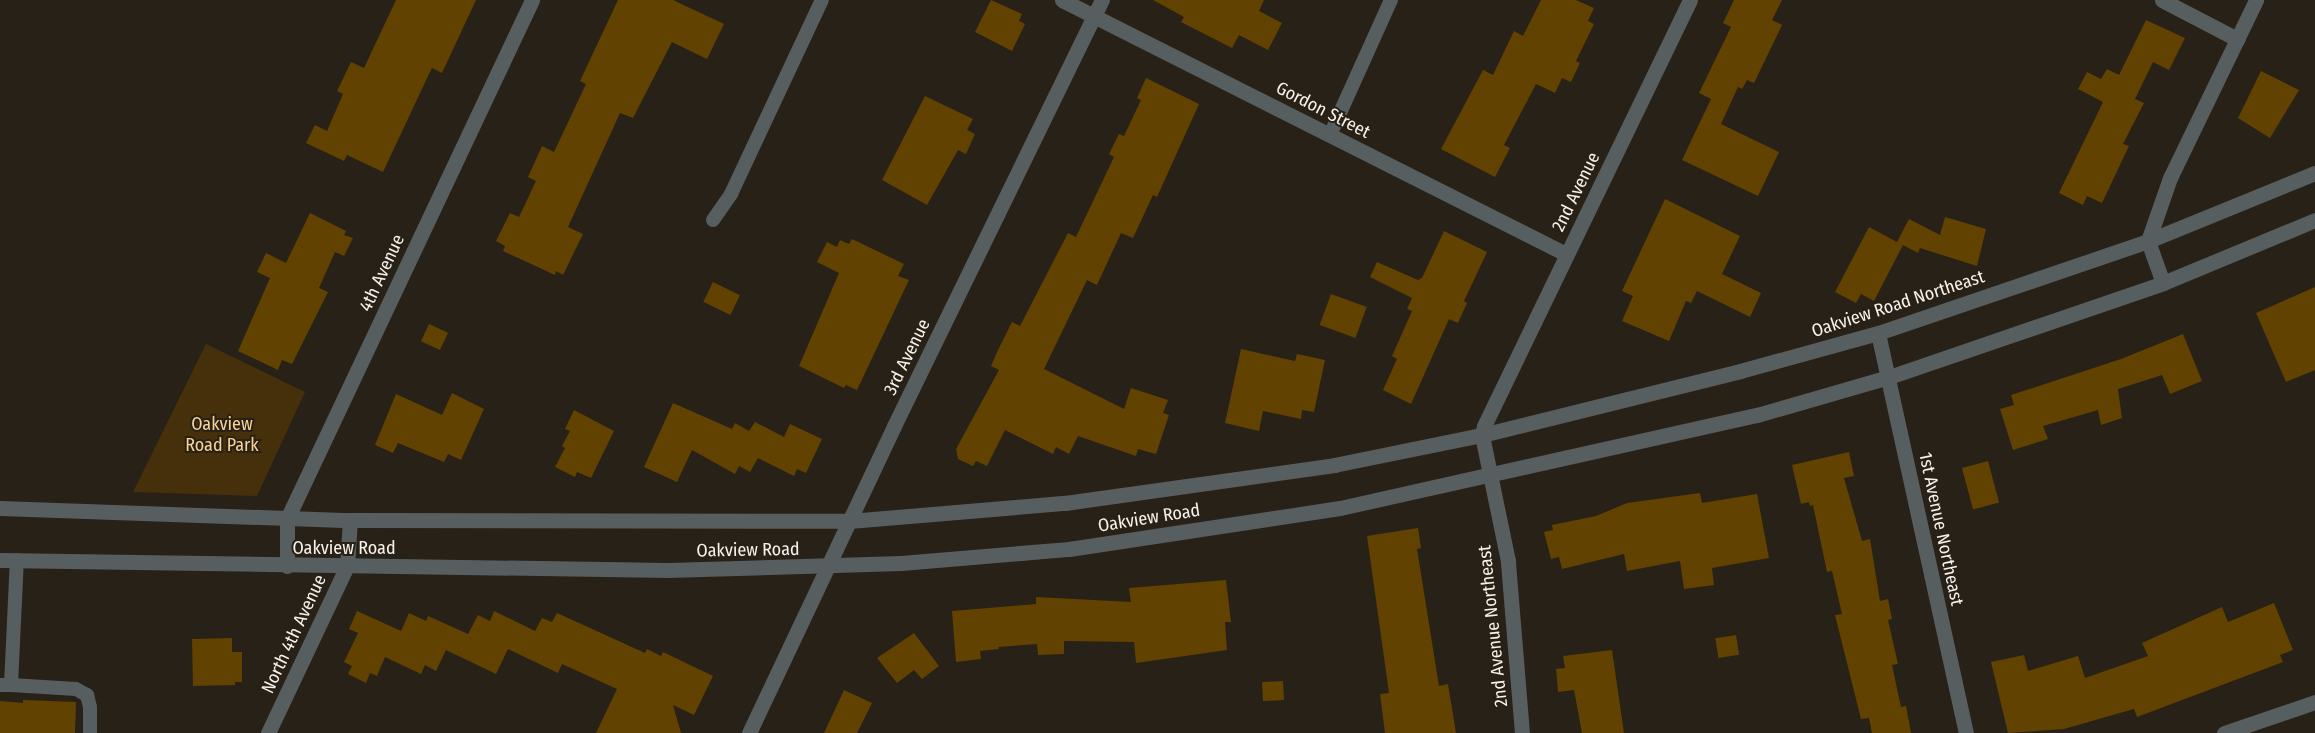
<!DOCTYPE html>
<html>
<head>
<meta charset="utf-8">
<style>
	body { margin:0 }
	#map { position:relative; width:2315px; height:733px; overflow:hidden; background:#282117; font-family:"Fira Sans Condensed",sans-serif }
	div>[style] { position:absolute }
	[style*='--x'] { left:calc(var(--x)*1px); top:calc(var(--y)*1px); width:calc(var(--w)*1px); rotate:calc(var(--a)*1deg) }
	.green>* { inset:0; background:#45300b }
	.building>* { inset:0; background:#614201; transform-origin:0 0 }
	.lane>* { height:14px; margin:-7px; padding:0 7px; transform-origin:7px; border-radius:7px; background:#575e60 }
	.street>* { height:15px; margin:-7.5px; padding:0 7.5px; transform-origin:7.5px; border-radius:7.5px; background:#575e60 }
	span { translate:-50% -50%; white-space:nowrap; text-align:center; line-height:1.15; -webkit-text-stroke:4px #282117; paint-order:stroke }
	.street-label { font-size:18px; color:#f7f2eb }
	.park-label { font-size:18px; color:#fad294 }
</style>
</head>
<body>
<div id="map">
	<div class="green">
		<i style="clip-path:polygon(206px 344px,305px 392px,257px 496px,133px 492px)"></i>
	</div>
	<div class="building">
		<i style="clip-path:polygon(396px 0,476px 0,442px 73px,432px 68px,429px 74px,383px 172px,347px 155px,344px 161px,306px 143px,315px 125px,327px 131px,343px 94px,337px 91px,351px 62px,364px 68px)"></i>
		<i style="clip-path:polygon(618px 0,673px 0,724px 24px,707px 59px,672px 42px,633px 118px,620px 113px,568px 227px,583px 234px,563px 275px,556px 271px,555px 275px,503px 251px,505px 246px,496px 241px,510px 213px,519px 217px,536px 181px,528px 177px,542px 146px,554px 152px,586px 84px,580px 81px)"></i>
		<i style="clip-path:polygon(991px 0,1022px 14px,1019px 21px,1025px 24px,1012px 51px,975px 32px)"></i>
		<i style="clip-path:polygon(1153px 0,1264px 0,1259px 11px,1282px 23px,1268px 50px,1239px 35px,1232px 48px,1181px 22px,1184px 17px)"></i>
		<i style="clip-path:polygon(1541px 0,1576px 0,1594px 8px,1588px 21px,1594px 24px,1576px 61px,1580px 63px,1571px 82px,1562px 78px,1555px 93px,1536px 84px,1504px 145px,1510px 148px,1495px 177px,1441px 149px,1483px 70px,1493px 75px,1514px 31px,1523px 36px)"></i>
		<i style="clip-path:polygon(1734px 0,1782px 0,1772px 20px,1782px 25px,1754px 83px,1747px 80px,1742px 89px,1738px 87px,1721px 124px,1779px 152px,1758px 196px,1682px 160px,1711px 99px,1699px 93px,1731px 27px,1723px 23px)"></i>
		<i style="clip-path:polygon(2146px 20px,2185px 38px,2169px 70px,2153px 62px,2135px 99px,2144px 103px,2123px 144px,2129px 146px,2102px 203px,2087px 196px,2083px 205px,2059px 193px,2103px 102px,2078px 89px,2087px 72px,2101px 79px,2107px 69px,2119px 75px)"></i>
		<i style="clip-path:polygon(2261px 71px,2299px 90px,2270px 138px,2238px 118px)"></i>
		<i style="clip-path:polygon(1146px 78px,1199px 104px,1157px 197px,1153px 195px,1133px 238px,1121px 233px,1097px 285px,1087px 280px,1044px 369px,1124px 409px,1131px 388px,1168px 400px,1163px 413px,1169px 415px,1156px 454px,1138px 449px,1136px 456px,1078px 436px,1069px 454px,1056px 447px,1053px 454px,1005px 430px,987px 466px,976px 461px,973px 466px,958px 459px,956px 449px,999px 370px,991px 366px,997px 352px,1012px 322px,1020px 326px,1068px 233px,1076px 237px,1114px 157px,1109px 154px,1119px 134px,1124px 136px,1141px 100px,1137px 98px)"></i>
		<i style="clip-path:polygon(925px 96px,973px 119px,967px 130px,975px 134px,966px 154px,958px 150px,927px 205px,882px 180px)"></i>
		<i style="clip-path:polygon(1665px 199px,1740px 236px,1722px 274px,1761px 293px,1750px 317px,1697px 291px,1691px 303px,1686px 301px,1669px 341px,1622px 321px,1633px 296px,1622px 291px)"></i>
		<i style="clip-path:polygon(310px 213px,346px 231px,344px 235px,353px 238px,344px 256px,335px 252px,319px 288px,328px 292px,292px 364px,282px 360px,278px 370px,238px 351px,270px 278px,257px 272px,266px 253px,286px 263px)"></i>
		<i style="clip-path:polygon(1945px 217px,1986px 229px,1977px 266px,1920px 248px,1918px 253px,1903px 245px,1874px 301px,1861px 294px,1856px 303px,1835px 292px,1869px 227px,1897px 242px,1909px 219px,1940px 235px)"></i>
		<i style="clip-path:polygon(1444px 231px,1487px 252px,1464px 301px,1467px 303px,1458px 323px,1449px 319px,1411px 404px,1383px 390px,1397px 359px,1392px 356px,1412px 311px,1407px 309px,1412px 298px,1370px 277px,1377px 262px,1418px 280px,1422px 278px)"></i>
		<i style="clip-path:polygon(852px 239px,904px 264px,898px 276px,909px 280px,857px 390px,846px 385px,844px 388px,799px 366px,839px 273px,817px 262px,827px 242px,837px 247px,840px 240px,849px 244px)"></i>
		<i style="left:713px;top:282px;width:30px;height:22px;rotate:26deg"></i>
		<i style="clip-path:polygon(2315px 287px,2315px 370px,2286px 382px,2256px 313px)"></i>
		<i style="left:1331px;top:294px;width:38px;height:33px;rotate:20deg"></i>
		<i style="left:429px;top:324px;width:21px;height:19px;rotate:25deg"></i>
		<i style="clip-path:polygon(2183px 334px,2202px 381px,2170px 394px,2162px 375px,2118px 389px,2122px 418px,2101px 425px,2098px 410px,2043px 426px,2048px 439px,2013px 450px,2000px 409px,2014px 405px,2011px 395px,2121px 359px)"></i>
		<i style="clip-path:polygon(1241px 349px,1295px 361px,1297px 354px,1325px 360px,1314px 412px,1302px 410px,1301px 419px,1263px 411px,1259px 431px,1225px 423px)"></i>
		<i style="clip-path:polygon(452px 393px,484px 409px,461px 460px,448px 454px,444px 462px,398px 443px,393px 453px,375px 445px,396px 394px,442px 415px)"></i>
		<i style="clip-path:polygon(673px 403px,732px 429px,735px 423px,749px 431px,755px 422px,784px 437px,790px 424px,822px 439px,806px 473px,797px 469px,794px 476px,758px 458px,750px 472px,739px 466px,735px 474px,692px 450px,677px 482px,644px 467px)"></i>
		<i style="clip-path:polygon(574px 410px,614px 431px,591px 478px,577px 472px,575px 477px,555px 467px,565px 448px,562px 446px,570px 431px,565px 429px)"></i>
		<i style="clip-path:polygon(1849px 452px,1854px 476px,1844px 478px,1862px 541px,1870px 539px,1880px 601px,1888px 599px,1892px 619px,1888px 620px,1898px 664px,1892px 665px,1901px 707px,1906px 706px,1911px 733px,1872px 733px,1869px 718px,1861px 719px,1835px 615px,1842px 614px,1832px 571px,1827px 572px,1813px 505px,1810px 506px,1809px 502px,1801px 504px,1792px 465px)"></i>
		<i style="left:1988px;top:461px;width:43px;height:27px;rotate:75deg"></i>
		<i style="clip-path:polygon(1700px 493px,1702px 503px,1757px 494px,1769px 558px,1712px 568px,1714px 585px,1684px 589px,1680px 561px,1627px 571px,1624px 554px,1562px 569px,1559px 557px,1551px 559px,1544px 532px,1553px 530px,1552px 525px,1596px 516px,1627px 503px)"></i>
		<i style="clip-path:polygon(1418px 528px,1421px 548px,1417px 549px,1439px 686px,1448px 684px,1456px 733px,1385px 733px,1380px 694px,1389px 693px,1367px 536px)"></i>
		<i style="clip-path:polygon(1226px 580px,1231px 622px,1225px 622px,1227px 650px,1136px 663px,1134px 642px,1064px 641px,1064px 654px,1038px 655px,1037px 644px,998px 647px,999px 649px,980px 651px,981px 659px,956px 662px,952px 611px,1036px 604px,1036px 597px,1131px 602px,1129px 588px)"></i>
		<i style="clip-path:polygon(2274px 603px,2293px 650px,2280px 655px,2283px 662px,2137px 717px,2134px 709px,2064px 729px,2008px 733px,1991px 662px,2024px 655px,2028px 671px,2078px 656px,2085px 678px,2148px 656px,2142px 643px,2222px 607px,2228px 622px)"></i>
		<i style="clip-path:polygon(357px 611px,401px 631px,409px 613px,426px 621px,428px 616px,468px 634px,478px 615px,490px 621px,494px 611px,535px 631px,542px 618px,552px 622px,557px 613px,645px 653px,647px 649px,661px 656px,663px 652px,713px 676px,694px 715px,673px 705px,681px 733px,596px 733px,617px 689px,562px 664px,558px 673px,508px 649px,496px 674px,446px 650px,436px 671px,425px 665px,421px 674px,385px 657px,377px 676px,370px 673px,366px 683px,348px 674px,352px 666px,344px 662px,358px 633px,349px 629px)"></i>
		<i style="clip-path:polygon(914px 633px,939px 666px,922px 679px,914px 670px,897px 683px,877px 658px)"></i>
		<i style="left:1736px;top:635px;width:20px;height:21px;rotate:81deg"></i>
		<i style="clip-path:polygon(232px 638px,232px 652px,242px 652px,242px 682px,235px 682px,235px 685px,193px 686px,192px 639px)"></i>
		<i style="clip-path:polygon(1612px 650px,1624px 733px,1582px 733px,1574px 690px,1558px 692px,1556px 669px,1565px 668px,1563px 656px)"></i>
		<i style="left:1283px;top:681px;width:19px;height:21px;rotate:87deg"></i>
		<i style="clip-path:polygon(844px 690px,872px 703px,857px 733px,824px 733px)"></i>
		<i style="clip-path:polygon(23px 700px,76px 702px,75px 733px,0 733px,0 701px,23px 703px)"></i>
	</div>
	<div class="lane">
		<i style="--x:1330;--y:135;--w:148;--a:-65.7"></i>
		<i style="--x:713;--y:220;--w:32;--a:-55"></i>
		<i style="--x:731;--y:194;--w:214;--a:-64.9"></i>
		<i style="--x:0;--y:685;--w:11;--a:0"></i>
		<i style="--x:11;--y:685;--w:125;--a:-87.3"></i>
		<i style="--x:11;--y:685;--w:65;--a:3.5"></i>
		<i style="--x:76;--y:689;--w:13;--a:29"></i>
		<i style="--x:87;--y:695;--w:12;--a:76"></i>
		<i style="--x:90;--y:707;--w:26;--a:90"></i>
	</div>
	<div class="street">
		<i style="--x:1062;--y:0;--w:564;--a:26.75"></i>
		<i style="--x:2162;--y:0;--w:85;--a:27.5"></i>
		<i style="--x:2163;--y:283;--w:45;--a:-109.7"></i>
		<i style="--x:2148;--y:241;--w:67;--a:-70.8"></i>
		<i style="--x:2170;--y:178;--w:198;--a:-64.2"></i>
		<i style="--x:1878;--y:333;--w:410;--a:77.6"></i>
		<i style="--x:0;--y:508;--w:350;--a:2"></i>
		<i style="--x:350;--y:520;--w:499;--a:0.1"></i>
		<i style="--x:849;--y:521;--w:217;--a:-4.8"></i>
		<i style="--x:1065;--y:503;--w:272;--a:-8"></i>
		<i style="--x:1334;--y:465;--w:151;--a:-11.5"></i>
		<i style="--x:1482;--y:435;--w:266;--a:-13.9"></i>
		<i style="--x:1740;--y:371;--w:143;--a:-15.4"></i>
		<i style="--x:1878;--y:333;--w:285;--a:-18.8"></i>
		<i style="--x:2148;--y:241;--w:180;--a:-22.2"></i>
		<i style="--x:0;--y:560;--w:668;--a:0.86"></i>
		<i style="--x:668;--y:570;--w:233;--a:-1.7"></i>
		<i style="--x:901;--y:563;--w:169;--a:-4.8"></i>
		<i style="--x:1069;--y:549;--w:274;--a:-8.6"></i>
		<i style="--x:1340;--y:508;--w:427;--a:-12.6"></i>
		<i style="--x:1757;--y:415;--w:137;--a:-16.1"></i>
		<i style="--x:1889;--y:377;--w:290;--a:-18.9"></i>
		<i style="--x:2163;--y:283;--w:165;--a:-22.5"></i>
		<i style="--x:287;--y:566;--w:47;--a:-90"></i>
		<i style="--x:287;--y:519;--w:574;--a:-64.73"></i>
		<i style="--x:268;--y:733;--w:185;--a:-64.7"></i>
		<i style="--x:347;--y:566;--w:46;--a:-86.3"></i>
		<i style="--x:749;--y:733;--w:340;--a:-64.7"></i>
		<i style="--x:894;--y:426;--w:474;--a:-64"></i>
		<i style="--x:1522;--y:733;--w:173;--a:-94.7"></i>
		<i style="--x:1508;--y:561;--w:129;--a:-101.7"></i>
		<i style="--x:1482;--y:435;--w:9;--a:-77"></i>
		<i style="--x:1484;--y:426;--w:473;--a:-64.2"></i>
		<i style="--x:2224;--y:733;--w:96;--a:-18.8"></i>
	</div>
	<div class="street-label">
		<span style="left:1323px;top:110px;rotate:27deg">Gordon Street</span>
		<span style="left:1576px;top:192px;rotate:-64deg">2nd Avenue</span>
		<span style="left:382px;top:273px;rotate:-65deg">4th Avenue</span>
		<span style="left:1898px;top:304px;rotate:-18deg">Oakview Road Northeast</span>
		<span style="left:907px;top:357px;rotate:-64deg">3rd Avenue</span>
		<span style="left:1149px;top:518px;rotate:-9deg">Oakview Road</span>
		<span style="left:1941px;top:529px;rotate:78deg">1st Avenue Northeast</span>
		<span style="left:344px;top:548px">Oakview Road</span>
		<span style="left:748px;top:550px;rotate:-1deg">Oakview Road</span>
		<span style="left:1493px;top:626px;rotate:-96deg">2nd Avenue Northeast</span>
		<span style="left:294px;top:634px;rotate:-65deg">North 4th Avenue</span>
	</div>
	<div class="park-label">
		<span style="left:222px;top:435px">Oakview<br>Road Park</span>
	</div>
</div>
</body>
</html>
